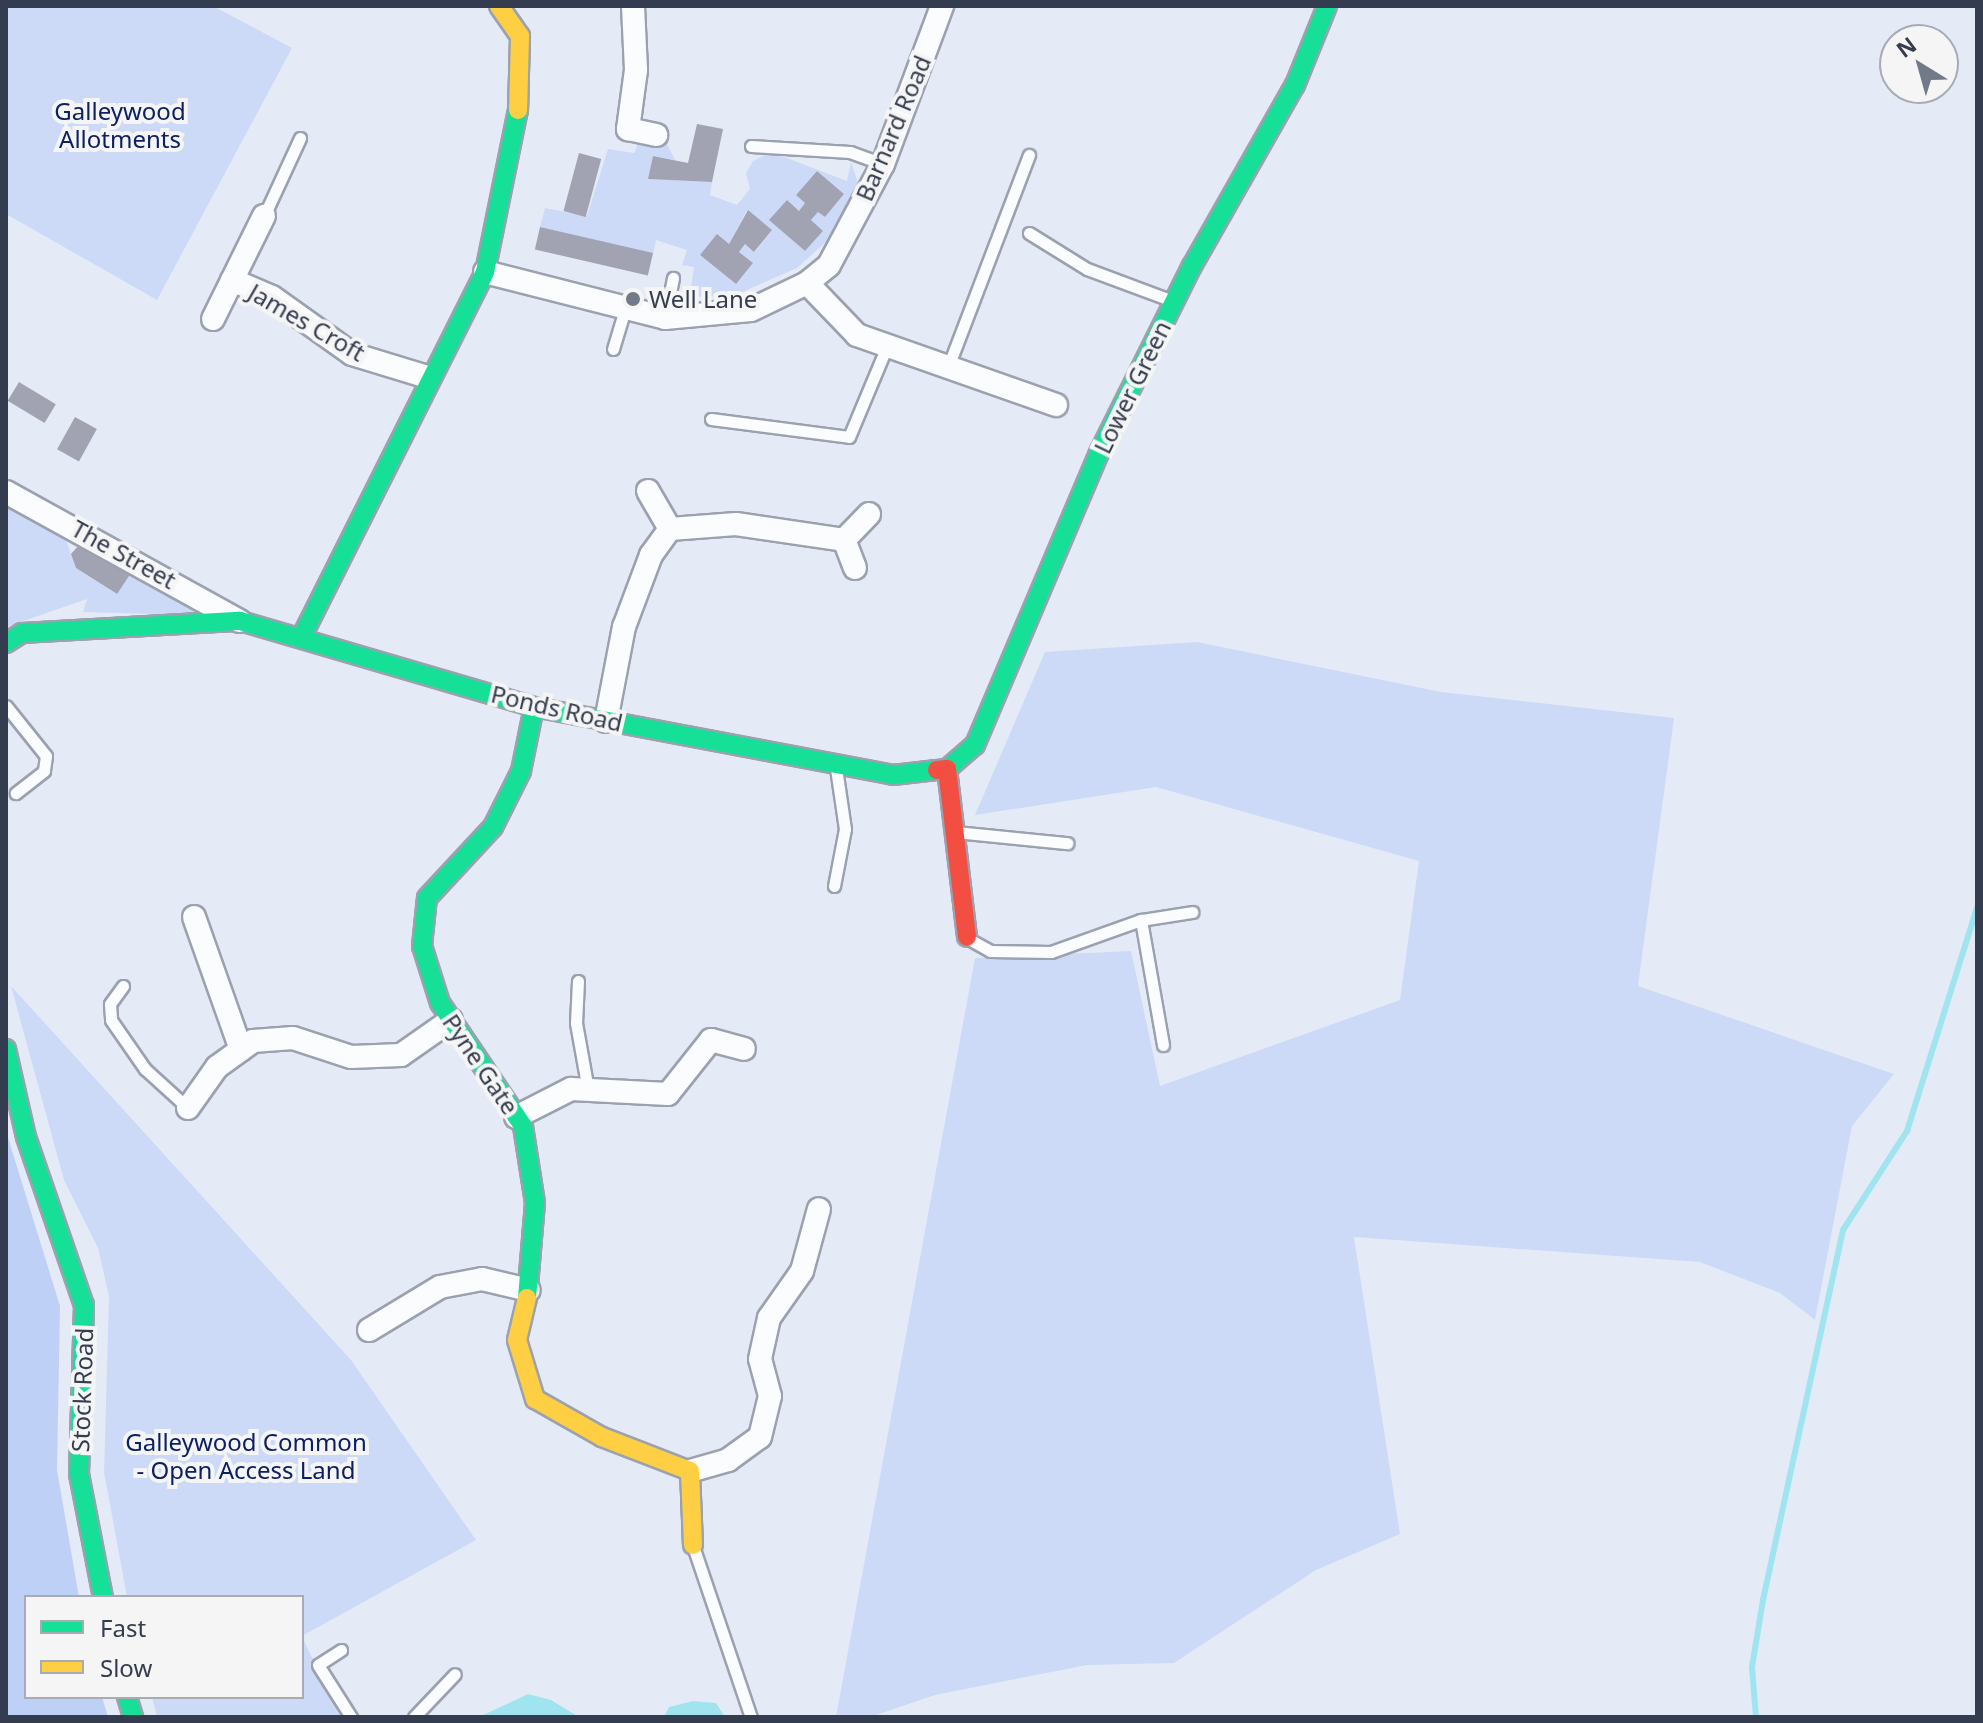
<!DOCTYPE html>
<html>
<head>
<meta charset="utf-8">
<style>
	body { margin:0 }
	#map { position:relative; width:1983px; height:1723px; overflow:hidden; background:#e5ebf6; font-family:"Noto Sans",sans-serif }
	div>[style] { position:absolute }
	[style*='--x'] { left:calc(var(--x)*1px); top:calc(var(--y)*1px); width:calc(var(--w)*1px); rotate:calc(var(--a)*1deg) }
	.green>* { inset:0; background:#ccdaf8 }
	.forest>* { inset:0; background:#bed0f5 }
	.water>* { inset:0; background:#a0e4f0 }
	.stream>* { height:6px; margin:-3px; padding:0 3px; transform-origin:3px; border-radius:3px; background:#a0e4f0 }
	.building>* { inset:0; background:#a1a3b3; transform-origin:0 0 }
	.roads { filter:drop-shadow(2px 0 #9ba1ae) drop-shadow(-2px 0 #9ba1ae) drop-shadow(0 2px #9ba1ae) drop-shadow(0 -2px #9ba1ae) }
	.lane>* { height:11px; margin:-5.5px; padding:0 5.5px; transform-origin:5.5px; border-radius:5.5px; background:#fbfcfe }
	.street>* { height:22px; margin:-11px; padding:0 11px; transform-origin:11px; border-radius:11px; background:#fbfcfe }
	.fast>* { height:18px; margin:-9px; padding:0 9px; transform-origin:9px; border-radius:9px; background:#16e098 }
	.slow>* { height:18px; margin:-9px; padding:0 9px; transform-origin:9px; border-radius:9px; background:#ffcf43 }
	.jam>* { height:18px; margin:-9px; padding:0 9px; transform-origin:9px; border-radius:9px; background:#f24e42 }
	.dots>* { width:22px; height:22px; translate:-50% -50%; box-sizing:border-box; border:4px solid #f5f5f5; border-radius:50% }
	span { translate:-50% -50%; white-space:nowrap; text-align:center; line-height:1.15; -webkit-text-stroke:8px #f5f5f5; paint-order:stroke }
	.park-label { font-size:24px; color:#0c2064 }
	.street-label { font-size:24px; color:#343c4f }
	.poi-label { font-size:24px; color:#343c4f }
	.left { translate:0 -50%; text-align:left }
	.frame { position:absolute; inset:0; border:8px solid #343c4f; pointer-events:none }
	.legend { position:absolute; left:24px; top:1595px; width:280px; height:104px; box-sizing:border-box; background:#f5f5f5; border:2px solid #a8abb3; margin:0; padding:10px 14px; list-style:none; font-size:24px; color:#343c4f }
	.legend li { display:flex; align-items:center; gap:16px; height:40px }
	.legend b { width:40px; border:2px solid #a8abb3 }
	.north { position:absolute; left:1879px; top:24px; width:80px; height:80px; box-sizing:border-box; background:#f5f5f5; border:2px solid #a8abb3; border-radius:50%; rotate:323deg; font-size:22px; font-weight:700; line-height:32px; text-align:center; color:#343c4f }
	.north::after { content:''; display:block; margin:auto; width:28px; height:36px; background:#727989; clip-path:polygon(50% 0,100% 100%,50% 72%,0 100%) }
</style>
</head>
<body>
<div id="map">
	<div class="green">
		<i style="clip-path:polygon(6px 6px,213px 6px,292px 48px,157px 300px,6px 214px)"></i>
		<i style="clip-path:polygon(evenodd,663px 136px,675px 160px,653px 156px,649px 179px,712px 182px,710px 195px,737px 205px,750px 189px,746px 173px,753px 161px,771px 152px,847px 181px,851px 162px,860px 189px,827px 241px,797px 268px,733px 296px,669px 297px,690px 296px,694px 267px,682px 265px,687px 250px,656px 240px,653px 254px,540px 227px,545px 208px,587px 216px,608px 149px,634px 153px,639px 141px,663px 136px,817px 171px,844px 194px,825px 217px,818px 212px,811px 220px,823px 231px,805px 251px,770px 220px,787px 201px,799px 211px,805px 203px,796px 195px,817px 171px,663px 136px,747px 210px,772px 230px,755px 252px,745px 244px,739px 252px,753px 263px,736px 284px,700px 255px,729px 244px,747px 210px)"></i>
		<i style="clip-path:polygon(14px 496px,62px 529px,76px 568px,116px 594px,137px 564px,198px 609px,188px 615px,83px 612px,87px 599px,6px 627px,6px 510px)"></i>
		<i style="clip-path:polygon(1197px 642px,1441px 692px,1674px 718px,1638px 986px,1894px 1074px,1852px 1126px,1815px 1320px,1780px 1293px,1700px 1262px,1354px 1237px,1400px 1534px,1316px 1570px,1174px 1663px,1087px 1665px,935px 1695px,870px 1717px,836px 1717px,975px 958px,1131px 951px,1160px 1086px,1400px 1000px,1419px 861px,1156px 787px,975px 815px,1045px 652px)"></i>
		<i style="clip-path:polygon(11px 986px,351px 1360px,476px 1540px,302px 1636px,302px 1597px,127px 1597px,104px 1472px,109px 1296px,98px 1248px,64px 1180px)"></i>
		<i style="clip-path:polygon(302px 1637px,341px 1717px,157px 1717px,152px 1697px,302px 1697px)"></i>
	</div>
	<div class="forest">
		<i style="clip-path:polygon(6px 1131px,60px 1306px,57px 1470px,79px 1597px,26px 1597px,26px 1697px,102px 1697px,108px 1717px,6px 1717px)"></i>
	</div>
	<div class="water">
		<i style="clip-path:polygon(528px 1694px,551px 1700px,579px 1717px,479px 1717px)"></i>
		<i style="clip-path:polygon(693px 1701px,716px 1703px,725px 1717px,664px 1717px,669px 1707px)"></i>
	</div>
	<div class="stream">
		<i style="--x:1756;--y:1717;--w:50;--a:-94.6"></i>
		<i style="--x:1752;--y:1667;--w:68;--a:-80.7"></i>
		<i style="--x:1763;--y:1600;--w:379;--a:-77.8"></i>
		<i style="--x:1843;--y:1230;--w:118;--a:-57.1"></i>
		<i style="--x:1907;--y:1131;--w:235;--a:-72.6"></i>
	</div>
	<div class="building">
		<i style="clip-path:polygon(697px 124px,723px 129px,712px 182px,648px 179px,653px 156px,688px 163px)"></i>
		<i style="left:579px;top:153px;width:23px;height:60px;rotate:15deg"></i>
		<i style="clip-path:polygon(817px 171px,844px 194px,825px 217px,818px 212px,811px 220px,823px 231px,805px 251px,769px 220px,787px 200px,799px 211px,805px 203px,796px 195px)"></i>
		<i style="clip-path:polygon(748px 210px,772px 230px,754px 252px,745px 244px,739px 252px,753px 263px,736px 284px,700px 255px,717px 234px,729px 244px)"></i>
		<i style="left:540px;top:227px;width:116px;height:23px;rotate:13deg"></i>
		<i style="left:19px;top:382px;width:43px;height:22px;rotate:31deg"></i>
		<i style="left:75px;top:417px;width:25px;height:37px;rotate:29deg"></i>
		<i style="clip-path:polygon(79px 545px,137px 564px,117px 594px,76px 568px,71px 554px)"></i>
	</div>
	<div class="roads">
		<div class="lane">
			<i style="--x:751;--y:146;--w:99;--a:3.5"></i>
			<i style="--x:850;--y:152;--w:35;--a:20"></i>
			<i style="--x:264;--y:216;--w:86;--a:-65.2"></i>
			<i style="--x:1029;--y:233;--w:68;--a:31.8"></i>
			<i style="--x:1087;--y:269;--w:92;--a:20.4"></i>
			<i style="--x:665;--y:318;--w:41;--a:-78.7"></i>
			<i style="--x:613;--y:349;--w:42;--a:-73.3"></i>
			<i style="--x:948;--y:367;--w:227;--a:-69.1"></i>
			<i style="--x:711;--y:419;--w:139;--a:7.4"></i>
			<i style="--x:849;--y:437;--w:99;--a:-67.3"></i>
			<i style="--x:6;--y:706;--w:64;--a:51.3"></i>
			<i style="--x:46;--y:756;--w:15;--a:98"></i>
			<i style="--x:44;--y:771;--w:36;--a:142"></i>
			<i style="--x:956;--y:832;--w:112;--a:5.7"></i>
			<i style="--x:834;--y:886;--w:58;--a:-79.1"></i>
			<i style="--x:845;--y:829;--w:62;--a:-98.4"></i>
			<i style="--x:1141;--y:920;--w:52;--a:-8.9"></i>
			<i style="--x:967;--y:938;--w:26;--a:29"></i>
			<i style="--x:990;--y:951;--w:61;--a:0.9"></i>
			<i style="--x:1051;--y:952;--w:96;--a:-19.6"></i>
			<i style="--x:1141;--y:920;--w:127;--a:80"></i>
			<i style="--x:578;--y:981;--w:42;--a:92.7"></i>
			<i style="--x:576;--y:1023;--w:68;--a:79.8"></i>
			<i style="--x:123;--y:986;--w:22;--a:126"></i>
			<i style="--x:110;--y:1004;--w:16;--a:86"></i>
			<i style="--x:111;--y:1020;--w:60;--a:55.2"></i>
			<i style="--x:145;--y:1069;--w:58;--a:42.2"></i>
			<i style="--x:693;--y:1546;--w:181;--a:71.3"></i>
			<i style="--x:341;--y:1650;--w:27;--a:147"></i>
			<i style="--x:318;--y:1665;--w:62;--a:57.6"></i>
			<i style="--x:414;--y:1717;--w:59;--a:-46.4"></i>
		</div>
		<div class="street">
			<i style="--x:633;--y:6;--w:64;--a:87.3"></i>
			<i style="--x:636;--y:70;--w:60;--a:97.7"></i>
			<i style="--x:628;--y:129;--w:29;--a:12"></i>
			<i style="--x:485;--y:272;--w:186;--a:14.3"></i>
			<i style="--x:665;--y:318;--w:86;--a:-5.3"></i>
			<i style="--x:751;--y:310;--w:62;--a:-25.7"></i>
			<i style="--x:807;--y:283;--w:28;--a:-39"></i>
			<i style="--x:829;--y:265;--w:115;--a:-61.9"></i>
			<i style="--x:883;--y:164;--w:169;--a:-69.5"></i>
			<i style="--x:232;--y:280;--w:43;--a:23"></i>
			<i style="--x:272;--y:297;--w:98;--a:35.5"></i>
			<i style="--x:352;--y:354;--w:78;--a:17"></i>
			<i style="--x:807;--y:283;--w:72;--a:46.1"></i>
			<i style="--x:857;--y:335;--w:211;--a:19.4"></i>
			<i style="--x:213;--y:319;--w:115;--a:-63.7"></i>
			<i style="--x:6;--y:492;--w:267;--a:28.9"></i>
			<i style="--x:670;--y:529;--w:66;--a:-4.3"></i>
			<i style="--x:736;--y:524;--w:109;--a:8.4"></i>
			<i style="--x:855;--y:568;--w:30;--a:-111"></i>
			<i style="--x:844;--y:540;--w:36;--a:-46"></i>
			<i style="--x:606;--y:721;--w:96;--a:-79.2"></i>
			<i style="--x:624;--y:627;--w:77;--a:-69.4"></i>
			<i style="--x:651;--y:555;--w:32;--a:-54"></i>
			<i style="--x:670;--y:529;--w:44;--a:-120.1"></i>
			<i style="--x:194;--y:917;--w:141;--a:70.5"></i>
			<i style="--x:188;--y:1108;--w:50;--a:-54.7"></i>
			<i style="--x:217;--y:1067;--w:44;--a:-35.8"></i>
			<i style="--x:253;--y:1041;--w:40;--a:-4.3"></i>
			<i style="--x:293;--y:1038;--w:61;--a:18.1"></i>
			<i style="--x:351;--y:1057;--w:50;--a:-2.3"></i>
			<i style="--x:401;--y:1055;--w:61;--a:-35"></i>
			<i style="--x:516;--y:1117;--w:62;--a:-27"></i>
			<i style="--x:571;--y:1089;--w:97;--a:3"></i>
			<i style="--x:668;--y:1094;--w:69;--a:-51.5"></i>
			<i style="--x:711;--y:1040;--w:34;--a:15"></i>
			<i style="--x:369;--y:1330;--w:83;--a:-31.2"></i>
			<i style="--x:440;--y:1287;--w:43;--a:-10.8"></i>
			<i style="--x:482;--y:1279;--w:48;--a:13.2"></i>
			<i style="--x:690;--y:1471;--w:40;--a:-16"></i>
			<i style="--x:728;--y:1460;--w:39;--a:-36"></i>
			<i style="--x:760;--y:1437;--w:42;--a:-76.3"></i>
			<i style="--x:770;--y:1396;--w:38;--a:-105"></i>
			<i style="--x:760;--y:1359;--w:42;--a:-77.6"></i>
			<i style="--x:769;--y:1318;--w:57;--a:-54.9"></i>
			<i style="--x:802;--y:1271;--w:64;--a:-74.7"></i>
		</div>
		<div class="fast">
			<i style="--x:302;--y:636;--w:407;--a:-63.3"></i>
			<i style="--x:485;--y:272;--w:165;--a:-78.5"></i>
			<i style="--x:6;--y:643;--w:19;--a:-32"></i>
			<i style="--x:22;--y:633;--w:218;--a:-3.2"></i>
			<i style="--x:240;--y:621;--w:306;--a:16.3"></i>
			<i style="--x:534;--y:707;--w:365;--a:10.7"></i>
			<i style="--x:893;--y:775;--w:44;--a:-6.5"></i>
			<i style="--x:947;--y:769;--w:37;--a:-41"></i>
			<i style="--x:975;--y:745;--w:317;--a:-67"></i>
			<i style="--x:1099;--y:453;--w:209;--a:-63.6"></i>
			<i style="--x:1192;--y:266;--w:208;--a:-60.4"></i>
			<i style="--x:1295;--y:85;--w:85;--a:-67.9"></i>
			<i style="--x:6;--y:1049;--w:90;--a:77.2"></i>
			<i style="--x:26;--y:1137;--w:178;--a:71"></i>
			<i style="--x:84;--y:1305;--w:169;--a:91.7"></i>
			<i style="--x:79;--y:1474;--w:125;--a:79"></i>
			<i style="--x:527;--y:1298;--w:95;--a:-85.2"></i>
			<i style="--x:535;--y:1203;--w:78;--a:-98.9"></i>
			<i style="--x:523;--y:1126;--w:148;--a:-124"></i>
			<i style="--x:440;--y:1003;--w:60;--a:-107.5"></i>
			<i style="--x:422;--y:946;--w:48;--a:-84.1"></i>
			<i style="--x:427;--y:898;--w:97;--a:-47.1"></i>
			<i style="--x:493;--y:827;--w:63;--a:-63.4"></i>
			<i style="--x:521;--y:771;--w:65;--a:-78.5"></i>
			<i style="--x:127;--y:1697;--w:21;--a:73"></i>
		</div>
		<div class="slow">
			<i style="--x:499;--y:6;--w:37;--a:55"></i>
			<i style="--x:520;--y:36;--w:74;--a:91.5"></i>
			<i style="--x:527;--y:1298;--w:43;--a:103.4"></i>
			<i style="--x:517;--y:1340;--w:62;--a:73"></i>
			<i style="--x:535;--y:1399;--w:77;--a:29.6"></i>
			<i style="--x:602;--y:1437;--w:94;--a:21.1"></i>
			<i style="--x:690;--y:1471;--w:74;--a:87.7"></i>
		</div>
		<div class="jam">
			<i style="--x:937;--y:770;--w:10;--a:-6"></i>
			<i style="--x:947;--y:769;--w:169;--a:83.2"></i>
		</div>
	</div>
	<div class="dots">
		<i style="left:633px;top:299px;background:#727989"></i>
	</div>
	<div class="park-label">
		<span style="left:120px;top:125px">Galleywood<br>Allotments</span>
		<span style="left:246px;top:1456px">Galleywood Common<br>- Open Access Land</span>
	</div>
	<div class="street-label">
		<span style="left:893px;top:128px;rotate:-67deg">Barnard Road</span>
		<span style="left:307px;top:322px;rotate:30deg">James Croft</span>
		<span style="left:1132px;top:387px;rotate:-64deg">Lower Green</span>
		<span style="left:124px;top:554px;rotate:29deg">The Street</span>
		<span style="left:557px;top:708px;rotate:13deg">Ponds Road</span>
		<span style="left:481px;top:1064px;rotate:56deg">Pyne Gate</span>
		<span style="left:82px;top:1390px;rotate:-88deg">Stock Road</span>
	</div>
	<div class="poi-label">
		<span class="left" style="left:649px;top:299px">Well Lane</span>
	</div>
	<div class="frame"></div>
	<ul class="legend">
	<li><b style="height:10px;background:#16e098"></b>Fast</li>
	<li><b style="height:10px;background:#ffcf43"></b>Slow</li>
	</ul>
	<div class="north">N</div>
</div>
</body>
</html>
